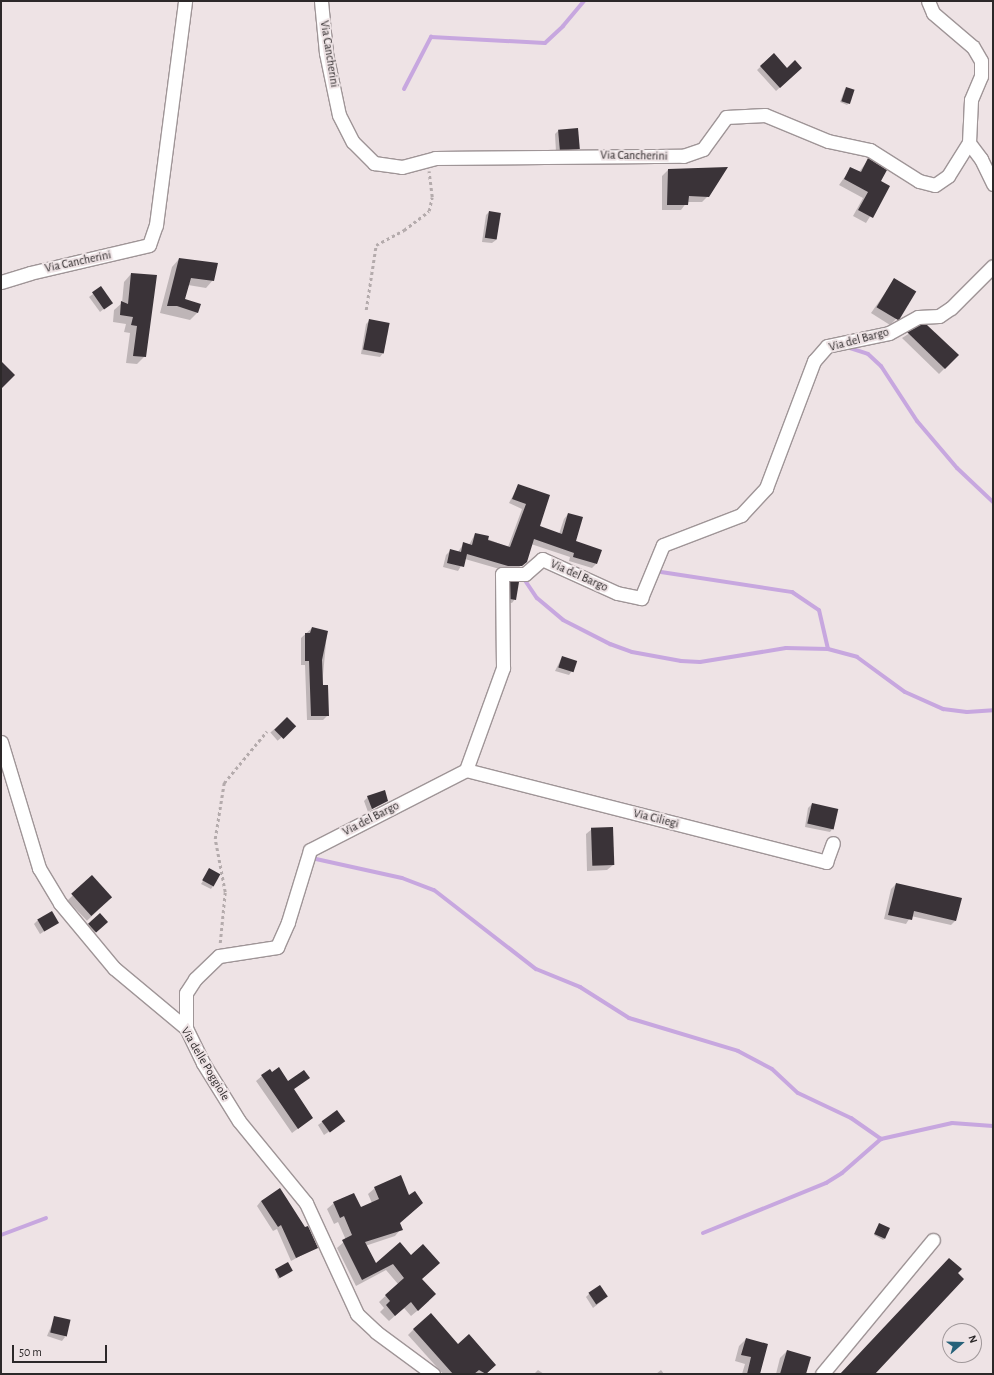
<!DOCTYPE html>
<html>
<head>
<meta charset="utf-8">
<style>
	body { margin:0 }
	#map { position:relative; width:994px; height:1375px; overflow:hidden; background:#eee3e5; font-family:"Alegreya Sans",sans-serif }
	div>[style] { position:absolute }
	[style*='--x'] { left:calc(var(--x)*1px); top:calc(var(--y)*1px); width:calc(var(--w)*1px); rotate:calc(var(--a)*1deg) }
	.shadow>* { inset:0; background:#0003; transform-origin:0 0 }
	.stream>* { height:4px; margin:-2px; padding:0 2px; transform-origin:2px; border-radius:2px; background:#c7a7df }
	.building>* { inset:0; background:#3a3338; transform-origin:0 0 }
	.path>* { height:2.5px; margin-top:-1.25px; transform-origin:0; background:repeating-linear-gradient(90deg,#b4abac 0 3px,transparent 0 6px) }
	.roads { filter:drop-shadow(1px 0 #9f9597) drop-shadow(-1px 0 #9f9597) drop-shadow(0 1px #9f9597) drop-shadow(0 -1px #9f9597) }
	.minor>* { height:13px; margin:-6.5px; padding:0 6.5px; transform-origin:6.5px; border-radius:6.5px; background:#fff }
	span { translate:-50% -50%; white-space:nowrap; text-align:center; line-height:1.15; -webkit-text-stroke:4px #eee3e5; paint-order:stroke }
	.street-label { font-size:12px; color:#2c2829 }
	.frame { position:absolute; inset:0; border:2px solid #2c2829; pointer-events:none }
	.north { position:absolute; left:942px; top:1323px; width:40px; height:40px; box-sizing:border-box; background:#eee3e5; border:1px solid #a0989a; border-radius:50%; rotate:70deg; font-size:11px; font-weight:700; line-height:16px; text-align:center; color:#2c2829 }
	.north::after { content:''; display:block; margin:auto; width:14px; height:18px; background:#266179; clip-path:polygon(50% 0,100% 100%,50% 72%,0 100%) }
	.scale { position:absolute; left:12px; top:1345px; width:95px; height:18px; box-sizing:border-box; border:2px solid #2c2829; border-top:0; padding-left:5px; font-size:12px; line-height:14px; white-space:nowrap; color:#2c2829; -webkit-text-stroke:3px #eee3e5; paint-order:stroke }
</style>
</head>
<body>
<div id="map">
	<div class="shadow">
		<i style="clip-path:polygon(774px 54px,787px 69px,797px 72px,776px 91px,757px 70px)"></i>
		<i style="clip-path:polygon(845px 89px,849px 103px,847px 105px,840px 102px)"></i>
		<i style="clip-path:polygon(558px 131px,579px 148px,575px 152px,556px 152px,555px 134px)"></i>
		<i style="clip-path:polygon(868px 160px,880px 181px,889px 186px,866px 223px,853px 216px,863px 198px,839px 185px,851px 168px,859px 172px)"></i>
		<i style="clip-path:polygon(668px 170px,708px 196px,702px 202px,687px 202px,681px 210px,662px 210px,662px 176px)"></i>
		<i style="clip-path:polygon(489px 212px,500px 214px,496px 240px,492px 243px,482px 242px,486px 215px)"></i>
		<i style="clip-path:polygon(179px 259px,213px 280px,206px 288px,188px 285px,184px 299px,200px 305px,197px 313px,190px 320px,160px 313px,172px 267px)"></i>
		<i style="clip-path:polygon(131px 274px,145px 356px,137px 364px,126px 363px,130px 333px,124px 332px,126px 324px,113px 322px,114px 310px,122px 303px,124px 282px)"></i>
		<i style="clip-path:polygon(895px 279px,896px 319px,890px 325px,871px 313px)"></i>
		<i style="clip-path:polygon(93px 294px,111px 303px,100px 312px,89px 297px)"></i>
		<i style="clip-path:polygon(370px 320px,383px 353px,380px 357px,361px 354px,366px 324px)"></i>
		<i style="clip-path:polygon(921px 326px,945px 368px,939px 374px,902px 338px)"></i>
		<i style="clip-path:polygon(518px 486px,539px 527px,559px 534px,564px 519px,568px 514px,575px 542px,596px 564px,592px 568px,569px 561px,570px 557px,531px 544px,526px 561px,516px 570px,503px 570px,465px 559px,458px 571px,443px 567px,446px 555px,450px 551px,458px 552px,464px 543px,469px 545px,475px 534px,508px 547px,522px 509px,509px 503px)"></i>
		<i style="clip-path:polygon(510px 583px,515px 599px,512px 603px,507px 602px,507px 587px)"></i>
		<i style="clip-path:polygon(312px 628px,327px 632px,322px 686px,328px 715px,323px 720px,307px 720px,305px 665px,301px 665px,301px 638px)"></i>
		<i style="clip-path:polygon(562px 657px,572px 671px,569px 675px,555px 671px)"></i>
		<i style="left:287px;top:718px;width:11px;height:22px;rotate:49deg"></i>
		<i style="clip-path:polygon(368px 797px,387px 800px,368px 812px,364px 801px)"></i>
		<i style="clip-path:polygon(812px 804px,833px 828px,830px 832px,805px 827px,808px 808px)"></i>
		<i style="clip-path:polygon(592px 829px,613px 865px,607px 870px,587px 871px,586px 834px)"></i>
		<i style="clip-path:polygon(210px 870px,214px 885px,211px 889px,201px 884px)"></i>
		<i style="left:92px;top:877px;width:28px;height:34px;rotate:46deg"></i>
		<i style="clip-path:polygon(896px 884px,961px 899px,955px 921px,951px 925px,911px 916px,906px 924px,884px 919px,891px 889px)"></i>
		<i style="left:100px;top:914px;width:11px;height:21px;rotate:49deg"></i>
		<i style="clip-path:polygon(38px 920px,57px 923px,40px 934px,34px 924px)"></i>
		<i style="clip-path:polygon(272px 1073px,288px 1082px,308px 1078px,293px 1090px,312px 1118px,292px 1133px,256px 1081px,262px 1076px)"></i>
		<i style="clip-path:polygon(337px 1111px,340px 1124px,324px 1135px,318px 1125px)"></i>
		<i style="clip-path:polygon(375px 1188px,408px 1196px,422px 1203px,399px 1223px,401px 1229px,395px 1236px,365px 1246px,375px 1265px,400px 1243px,421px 1279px,429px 1301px,411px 1316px,404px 1308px,389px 1321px,380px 1312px,384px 1308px,379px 1302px,398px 1284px,386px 1270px,356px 1286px,337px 1248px,346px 1240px,338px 1222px,334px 1224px,327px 1209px,334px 1203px,360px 1208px,372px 1203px,368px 1194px)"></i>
		<i style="clip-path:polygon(261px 1201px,317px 1247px,291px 1261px,277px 1229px,273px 1231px,257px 1206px)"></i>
		<i style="clip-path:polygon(878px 1226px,885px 1238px,883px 1240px,874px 1235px)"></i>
		<i style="clip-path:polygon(276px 1270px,291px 1272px,278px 1279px)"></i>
		<i style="clip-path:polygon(589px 1294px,603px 1300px,593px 1308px,586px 1297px)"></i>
		<i style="clip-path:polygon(55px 1317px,65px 1337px,62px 1341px,47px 1336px)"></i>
		<i style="clip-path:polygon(414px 1329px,458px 1345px,495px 1365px,486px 1374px,443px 1374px,408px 1335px)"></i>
		<i style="clip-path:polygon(746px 1339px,758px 1374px,742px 1374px,745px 1364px,735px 1361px,739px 1346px)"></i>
		<i style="clip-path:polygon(787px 1351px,805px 1374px,776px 1374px,780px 1358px)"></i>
		<i style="clip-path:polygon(538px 1370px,544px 1374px,534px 1374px)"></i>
		<i style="clip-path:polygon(661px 1370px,664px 1374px,656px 1374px)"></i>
	</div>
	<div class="stream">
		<i style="--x:404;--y:89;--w:59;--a:-62.6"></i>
		<i style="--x:431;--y:37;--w:114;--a:3"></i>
		<i style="--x:545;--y:43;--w:25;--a:-43"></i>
		<i style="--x:563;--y:26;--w:33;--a:-50"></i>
		<i style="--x:847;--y:347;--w:22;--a:18"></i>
		<i style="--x:868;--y:354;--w:18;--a:43"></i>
		<i style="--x:881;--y:366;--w:66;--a:56.8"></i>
		<i style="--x:917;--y:421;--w:62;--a:49.6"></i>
		<i style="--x:957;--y:468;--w:50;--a:43.4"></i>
		<i style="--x:661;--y:572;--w:133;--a:8.7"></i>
		<i style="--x:792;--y:592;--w:32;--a:34"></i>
		<i style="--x:819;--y:610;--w:40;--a:77"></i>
		<i style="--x:524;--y:579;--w:23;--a:56"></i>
		<i style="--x:537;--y:598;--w:34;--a:40"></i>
		<i style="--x:563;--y:620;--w:53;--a:27.1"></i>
		<i style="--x:610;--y:644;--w:23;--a:20"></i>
		<i style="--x:632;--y:652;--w:50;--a:10.4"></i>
		<i style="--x:681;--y:661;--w:19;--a:3"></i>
		<i style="--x:700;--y:662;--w:87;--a:-9.2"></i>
		<i style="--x:786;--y:648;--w:42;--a:1.4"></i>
		<i style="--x:828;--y:649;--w:30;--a:15"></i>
		<i style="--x:857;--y:657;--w:59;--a:36.1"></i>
		<i style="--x:905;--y:692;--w:42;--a:24.1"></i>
		<i style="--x:943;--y:709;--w:24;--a:7"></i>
		<i style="--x:967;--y:712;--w:26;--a:-4"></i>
		<i style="--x:316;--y:859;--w:88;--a:12.5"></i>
		<i style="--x:402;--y:878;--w:34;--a:21"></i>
		<i style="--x:434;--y:890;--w:129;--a:37.8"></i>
		<i style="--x:536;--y:969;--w:48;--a:22.2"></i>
		<i style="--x:580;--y:987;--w:58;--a:32.3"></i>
		<i style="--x:629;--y:1018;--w:114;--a:16.8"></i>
		<i style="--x:738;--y:1051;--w:38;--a:28"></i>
		<i style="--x:772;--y:1069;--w:35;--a:43"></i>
		<i style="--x:798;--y:1093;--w:59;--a:25.3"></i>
		<i style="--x:851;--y:1118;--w:37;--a:35"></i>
		<i style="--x:881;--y:1139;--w:73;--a:-12.7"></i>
		<i style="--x:952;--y:1123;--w:41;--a:4.2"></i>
		<i style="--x:703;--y:1233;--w:133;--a:-22.1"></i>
		<i style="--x:826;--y:1183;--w:19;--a:-32"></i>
		<i style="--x:842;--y:1173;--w:52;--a:-41.1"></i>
		<i style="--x:1;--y:1235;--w:48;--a:-20.7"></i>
	</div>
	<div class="building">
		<i style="clip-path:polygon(774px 53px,787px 68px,795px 60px,802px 68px,780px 88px,760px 66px)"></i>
		<i style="left:846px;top:87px;width:9px;height:15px;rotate:18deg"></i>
		<i style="left:578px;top:128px;width:21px;height:20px;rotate:85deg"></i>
		<i style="clip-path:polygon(868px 158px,887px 170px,881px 181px,890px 186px,873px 218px,858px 210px,868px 192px,844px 179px,850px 167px,861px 172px)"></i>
		<i style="clip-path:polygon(728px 167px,709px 197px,689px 196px,688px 205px,667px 205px,668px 169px)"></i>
		<i style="left:489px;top:211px;width:12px;height:27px;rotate:9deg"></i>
		<i style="clip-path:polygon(179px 258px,218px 263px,214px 281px,191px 278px,185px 299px,201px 304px,198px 313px,177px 306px,167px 306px)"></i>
		<i style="clip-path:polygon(131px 273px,157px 275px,146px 357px,133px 356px,137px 326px,131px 325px,133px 317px,120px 315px,121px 301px,128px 304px)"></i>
		<i style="left:894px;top:278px;width:26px;height:34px;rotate:31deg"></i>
		<i style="left:101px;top:286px;width:21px;height:11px;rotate:55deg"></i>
		<i style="left:369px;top:319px;width:21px;height:31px;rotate:11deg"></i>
		<i style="clip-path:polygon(920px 325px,927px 325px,959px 355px,945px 369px,907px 332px)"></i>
		<i style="clip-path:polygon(1px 361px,15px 375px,1px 389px)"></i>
		<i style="clip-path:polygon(518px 484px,550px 495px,540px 526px,562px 534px,568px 513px,583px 517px,576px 541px,602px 550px,597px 564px,573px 557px,574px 553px,534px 539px,527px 562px,522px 566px,508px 566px,467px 554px,464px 567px,447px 563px,450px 549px,461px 552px,463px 542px,472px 545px,475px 533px,489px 536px,488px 540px,510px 547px,526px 504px,512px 499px)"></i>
		<i style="clip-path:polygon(510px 582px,519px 582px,516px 600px,510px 599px)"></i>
		<i style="clip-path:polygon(312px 627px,328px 631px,322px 660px,323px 685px,328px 685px,329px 716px,311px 716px,309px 661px,305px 661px,305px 633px,310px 633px)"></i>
		<i style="left:562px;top:656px;width:16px;height:12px;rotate:18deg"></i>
		<i style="left:287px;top:717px;width:13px;height:18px;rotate:45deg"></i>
		<i style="clip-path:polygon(385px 790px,388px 801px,372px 809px,367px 796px)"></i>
		<i style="left:812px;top:803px;width:27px;height:21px;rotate:13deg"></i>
		<i style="left:613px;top:827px;width:38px;height:22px;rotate:88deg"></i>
		<i style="left:209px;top:868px;width:13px;height:14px;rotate:29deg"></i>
		<i style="left:92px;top:875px;width:30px;height:28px;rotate:48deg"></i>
		<i style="clip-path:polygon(896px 883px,962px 898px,956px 921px,914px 911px,912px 920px,888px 915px)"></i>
		<i style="left:52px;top:911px;width:14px;height:17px;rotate:60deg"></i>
		<i style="left:100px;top:913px;width:12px;height:16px;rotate:48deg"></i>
		<i style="clip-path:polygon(279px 1067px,288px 1081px,304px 1070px,310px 1078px,294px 1089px,313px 1118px,298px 1129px,261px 1075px,270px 1069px,272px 1072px)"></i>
		<i style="left:337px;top:1110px;width:14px;height:19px;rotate:54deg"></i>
		<i style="clip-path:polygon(401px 1175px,409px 1195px,415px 1191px,423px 1203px,400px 1223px,403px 1230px,365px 1242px,376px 1263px,400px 1242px,411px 1255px,423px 1244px,440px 1263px,422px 1279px,436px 1294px,418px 1311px,411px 1302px,395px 1316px,386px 1305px,390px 1301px,385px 1295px,404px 1278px,393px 1264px,362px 1280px,342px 1240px,352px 1235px,344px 1216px,340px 1218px,333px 1202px,354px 1193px,361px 1207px,379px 1199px,374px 1187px)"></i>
		<i style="clip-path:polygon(280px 1188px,305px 1227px,308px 1226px,318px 1248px,296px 1258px,281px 1225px,278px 1227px,261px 1201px)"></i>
		<i style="left:879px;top:1223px;width:12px;height:12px;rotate:24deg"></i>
		<i style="clip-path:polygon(949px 1258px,962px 1269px,958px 1273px,964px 1279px,875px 1374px,840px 1374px)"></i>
		<i style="left:288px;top:1262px;width:10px;height:15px;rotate:61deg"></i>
		<i style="left:600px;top:1285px;width:14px;height:14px;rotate:56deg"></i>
		<i style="clip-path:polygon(431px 1313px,458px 1344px,469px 1334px,496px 1365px,486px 1374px,479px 1370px,474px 1374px,453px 1374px,413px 1329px)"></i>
		<i style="left:54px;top:1316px;width:17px;height:17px;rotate:13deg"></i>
		<i style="clip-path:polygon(746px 1338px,768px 1344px,760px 1374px,747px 1374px,751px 1357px,741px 1355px)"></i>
		<i style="clip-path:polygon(787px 1350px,811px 1357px,806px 1374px,780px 1374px)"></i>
	</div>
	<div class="path">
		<i style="--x:366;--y:310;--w:66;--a:-81.3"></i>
		<i style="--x:376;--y:245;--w:32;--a:-28"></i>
		<i style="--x:404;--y:230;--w:31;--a:-37"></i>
		<i style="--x:429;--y:211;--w:14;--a:-78"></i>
		<i style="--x:432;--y:197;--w:26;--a:-97"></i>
		<i style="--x:220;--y:943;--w:51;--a:-84.4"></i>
		<i style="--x:225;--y:892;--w:54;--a:-100.7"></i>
		<i style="--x:215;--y:839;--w:57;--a:-80.9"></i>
		<i style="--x:224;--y:783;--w:67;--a:-50.4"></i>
	</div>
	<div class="roads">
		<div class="minor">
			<i style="--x:321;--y:1;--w:52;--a:84.5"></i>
			<i style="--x:326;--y:53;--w:63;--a:78.2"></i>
			<i style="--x:339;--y:115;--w:30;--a:63"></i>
			<i style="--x:353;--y:142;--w:30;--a:45"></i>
			<i style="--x:374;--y:163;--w:28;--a:8"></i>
			<i style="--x:402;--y:167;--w:34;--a:-15"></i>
			<i style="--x:435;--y:158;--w:248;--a:-0.5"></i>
			<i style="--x:683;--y:156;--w:21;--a:-19"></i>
			<i style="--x:703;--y:149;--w:39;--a:-54"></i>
			<i style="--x:726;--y:117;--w:39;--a:-3"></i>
			<i style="--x:765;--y:115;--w:68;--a:22.4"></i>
			<i style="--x:828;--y:141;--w:43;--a:12.1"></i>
			<i style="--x:870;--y:150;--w:58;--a:32.3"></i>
			<i style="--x:919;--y:181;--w:16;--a:14"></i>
			<i style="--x:935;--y:185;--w:16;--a:-35"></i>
			<i style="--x:948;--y:176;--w:39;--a:-58"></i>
			<i style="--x:969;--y:143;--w:20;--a:53"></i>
			<i style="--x:981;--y:159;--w:28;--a:64"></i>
			<i style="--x:928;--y:1;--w:13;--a:67"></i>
			<i style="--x:933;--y:13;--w:52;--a:40.4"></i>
			<i style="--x:973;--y:47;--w:16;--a:60"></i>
			<i style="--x:981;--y:61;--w:15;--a:90"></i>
			<i style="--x:981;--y:76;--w:26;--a:113"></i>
			<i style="--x:971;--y:100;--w:43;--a:92.7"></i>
			<i style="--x:1;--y:282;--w:30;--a:-17"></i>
			<i style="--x:30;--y:273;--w:122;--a:-13.2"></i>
			<i style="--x:149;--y:245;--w:21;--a:-71"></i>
			<i style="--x:156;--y:225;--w:226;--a:-82.6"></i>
			<i style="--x:1;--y:742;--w:132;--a:73.2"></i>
			<i style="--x:39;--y:868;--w:41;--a:59"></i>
			<i style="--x:60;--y:903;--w:85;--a:50.3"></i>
			<i style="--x:114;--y:968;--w:94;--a:39.8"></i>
			<i style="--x:186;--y:1028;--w:39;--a:64"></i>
			<i style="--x:203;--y:1063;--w:68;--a:58.2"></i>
			<i style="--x:239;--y:1121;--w:106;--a:50.7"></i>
			<i style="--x:306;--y:1203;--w:122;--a:65.3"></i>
			<i style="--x:357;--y:1314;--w:26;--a:43"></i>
			<i style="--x:376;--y:1332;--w:71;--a:36.4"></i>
			<i style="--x:466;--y:770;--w:372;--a:14.3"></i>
			<i style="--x:826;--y:862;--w:20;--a:-70"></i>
			<i style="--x:186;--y:1028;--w:35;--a:-90"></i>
			<i style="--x:186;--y:993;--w:17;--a:-57"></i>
			<i style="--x:195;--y:979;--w:33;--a:-44"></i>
			<i style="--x:219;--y:956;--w:59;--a:-8.8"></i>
			<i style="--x:277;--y:947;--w:27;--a:-66"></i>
			<i style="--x:288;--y:922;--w:75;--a:-73"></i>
			<i style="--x:310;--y:850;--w:175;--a:-27.1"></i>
			<i style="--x:466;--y:770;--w:109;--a:-70.1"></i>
			<i style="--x:503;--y:668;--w:94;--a:-90.6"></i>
			<i style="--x:502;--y:574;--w:23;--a:0"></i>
			<i style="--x:525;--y:574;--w:23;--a:-41"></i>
			<i style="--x:542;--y:559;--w:82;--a:24.4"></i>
			<i style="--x:617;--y:593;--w:25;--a:12"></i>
			<i style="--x:641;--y:598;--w:57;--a:-67.5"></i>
			<i style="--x:663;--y:545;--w:84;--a:-21"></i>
			<i style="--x:741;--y:515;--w:37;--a:-47"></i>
			<i style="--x:766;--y:488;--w:136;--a:-69.3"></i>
			<i style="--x:814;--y:361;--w:20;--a:-49"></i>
			<i style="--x:827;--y:346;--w:63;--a:-11.8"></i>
			<i style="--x:889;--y:333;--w:33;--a:-29"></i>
			<i style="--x:918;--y:317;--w:21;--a:-3"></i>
			<i style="--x:939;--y:316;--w:14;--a:-34"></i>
			<i style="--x:951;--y:308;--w:59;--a:-45"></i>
			<i style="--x:822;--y:1374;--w:174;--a:-50.4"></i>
		</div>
	</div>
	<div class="street-label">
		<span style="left:329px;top:54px;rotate:81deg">Via Cancherini</span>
		<span style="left:634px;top:156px;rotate:1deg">Via Cancherini</span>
		<span style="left:78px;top:262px;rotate:-12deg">Via Cancherini</span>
		<span style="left:859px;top:340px;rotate:-15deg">Via del Bargo</span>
		<span style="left:579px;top:576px;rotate:24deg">Via del Bargo</span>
		<span style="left:371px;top:819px;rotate:-27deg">Via del Bargo</span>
		<span style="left:656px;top:819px;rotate:14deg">Via Ciliegi</span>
		<span style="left:205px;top:1064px;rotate:59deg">Via delle Poggiole</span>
	</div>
	<div class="frame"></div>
	<div class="north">N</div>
	<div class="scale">50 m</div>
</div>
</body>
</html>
